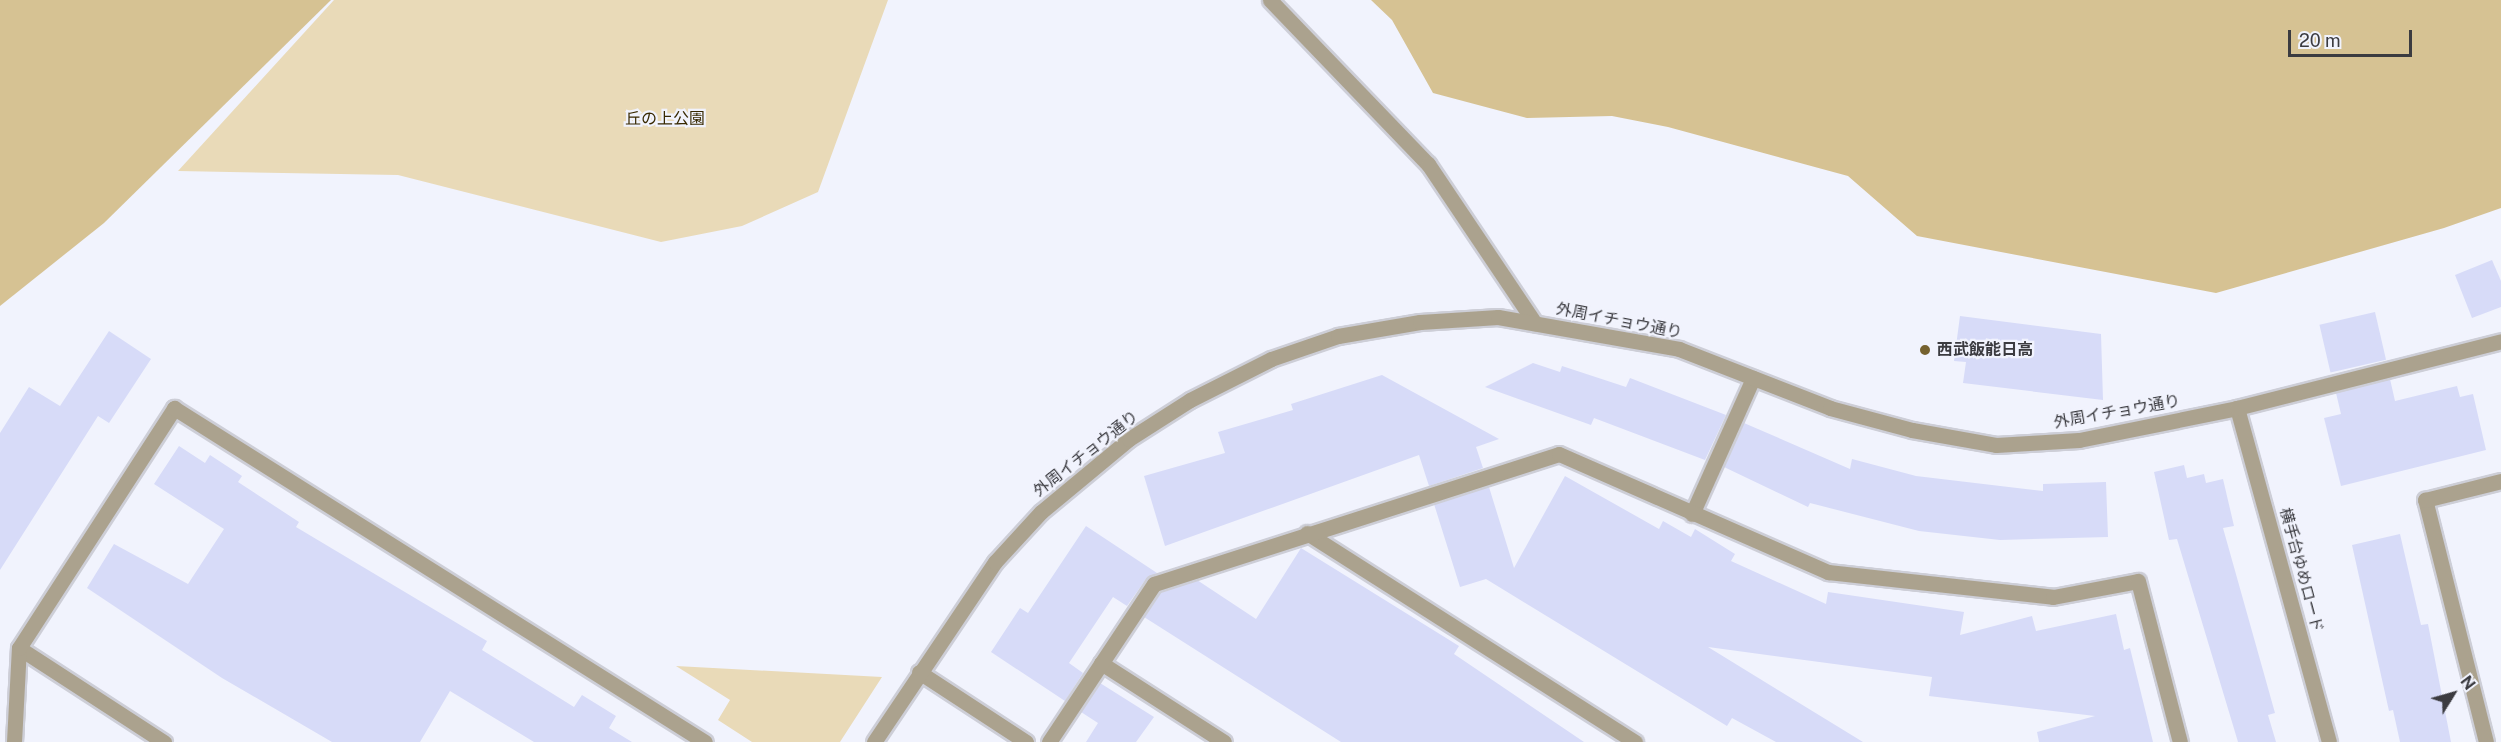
<!DOCTYPE html>
<html>
<head>
<meta charset="utf-8">
<style>
	body { margin:0 }
	#map { position:relative; width:2501px; height:742px; overflow:hidden; background:#f1f3fd; font-family:"Public Sans","Noto Sans JP",sans-serif }
	div>[style] { position:absolute }
	[style*='--x'] { left:calc(var(--x)*1px); top:calc(var(--y)*1px); width:calc(var(--w)*1px); rotate:calc(var(--a)*1deg) }
	.green>* { inset:0; background:#e9dab8 }
	.forest>* { inset:0; background:#d6c293 }
	.building>* { inset:0; background:#d7dbf8; transform-origin:0 0 }
	.roads { filter:drop-shadow(2px 0 #cdced7) drop-shadow(-2px 0 #cdced7) drop-shadow(0 2px #cdced7) drop-shadow(0 -2px #cdced7) }
	.minor>* { height:15px; margin:-7.5px; padding:0 7.5px; transform-origin:7.5px; border-radius:7.5px; background:#aba28e }
	.dots>* { width:16px; height:16px; translate:-50% -50%; box-sizing:border-box; border:3px solid #f1f3fd; border-radius:50% }
	span { translate:-50% -50%; white-space:nowrap; text-align:center; line-height:1.15; -webkit-text-stroke:4.5px #f1f3fd; paint-order:stroke }
	.park-label { font-size:16px; color:#382901 }
	.street-label { font-size:16px; color:#3b3b40 }
	.poi-label { font-size:16px; color:#3b3b40; font-weight:700 }
	.left { translate:0 -50%; text-align:left }
	.north { position:absolute; left:2423px; top:664px; width:60px; height:60px; -webkit-text-stroke:4px #f1f3fd; paint-order:stroke; rotate:53deg; font-size:16px; font-weight:700; line-height:24px; text-align:center; color:#3b3b40 }
	.north::after { content:''; display:block; margin:auto; width:21px; height:27px; background:#3b3b40; clip-path:polygon(50% 0,100% 100%,50% 72%,0 100%) }
	.scale { position:absolute; left:2288px; top:30px; width:124px; height:27px; box-sizing:border-box; border:3px solid #3b3b40; border-top:0; padding-left:8px; font-size:18px; line-height:21px; white-space:nowrap; color:#3b3b40; -webkit-text-stroke:4px #f1f3fd; paint-order:stroke }
</style>
</head>
<body>
<div id="map">
	<div class="green">
		<i style="clip-path:polygon(334px 0,888px 0,818px 192px,742px 226px,661px 242px,398px 175px,178px 171px)"></i>
		<i style="clip-path:polygon(676px 666px,882px 677px,840px 742px,752px 742px,718px 720px,730px 700px)"></i>
	</div>
	<div class="forest">
		<i style="clip-path:polygon(0 0,331px 0,104px 223px,0 306px)"></i>
		<i style="clip-path:polygon(1371px 0,2501px 0,2501px 208px,2444px 228px,2216px 293px,1917px 236px,1848px 176px,1668px 127px,1612px 116px,1527px 118px,1433px 93px,1392px 20px)"></i>
	</div>
	<div class="building">
		<i style="clip-path:polygon(2492px 260px,2501px 281px,2501px 307px,2472px 318px,2455px 275px)"></i>
		<i style="left:2375px;top:312px;width:49px;height:57px;rotate:77deg"></i>
		<i style="clip-path:polygon(1960px 316px,2101px 334px,2103px 400px,1963px 383px,1966px 362px,1954px 361px)"></i>
		<i style="clip-path:polygon(109px 331px,151px 359px,109px 423px,98px 416px,0 570px,0 433px,29px 387px,60px 406px)"></i>
		<i style="clip-path:polygon(1533px 363px,1560px 372px,1562px 366px,1626px 387px,1630px 378px,1726px 415px,1705px 460px,1594px 418px,1591px 425px,1485px 387px)"></i>
		<i style="clip-path:polygon(1382px 375px,1499px 439px,1476px 447px,1483px 468px,1429px 486px,1419px 455px,1165px 546px,1144px 476px,1225px 453px,1218px 432px,1293px 410px,1291px 404px)"></i>
		<i style="clip-path:polygon(2390px 379px,2395px 401px,2457px 386px,2460px 397px,2473px 394px,2486px 450px,2341px 486px,2324px 418px,2341px 414px,2336px 393px)"></i>
		<i style="clip-path:polygon(1744px 423px,1850px 469px,1852px 459px,1916px 476px,2043px 491px,2043px 484px,2106px 482px,2108px 537px,2000px 540px,1919px 531px,1810px 503px,1808px 507px,1724px 467px)"></i>
		<i style="clip-path:polygon(179px 446px,205px 463px,210px 455px,242px 476px,238px 482px,299px 522px,296px 527px,487px 641px,482px 650px,574px 707px,582px 695px,616px 716px,609px 728px,632px 742px,534px 742px,450px 691px,420px 742px,332px 742px,222px 678px,87px 588px,114px 544px,188px 584px,224px 529px,154px 484px)"></i>
		<i style="clip-path:polygon(2184px 465px,2187px 478px,2204px 474px,2206px 483px,2223px 479px,2234px 526px,2223px 528px,2275px 713px,2268px 715px,2276px 742px,2238px 742px,2177px 539px,2169px 540px,2154px 472px)"></i>
		<i style="clip-path:polygon(1565px 476px,1659px 529px,1663px 521px,1691px 537px,1695px 529px,1735px 554px,1731px 561px,1826px 604px,1828px 592px,1964px 612px,1960px 635px,2032px 616px,2036px 631px,2116px 614px,2124px 650px,2130px 648px,2153px 742px,2039px 742px,2037px 732px,2095px 716px,1929px 696px,1932px 677px,1708px 647px,1863px 742px,1776px 742px,1732px 718px,1727px 726px,1486px 579px,1460px 587px,1434px 504px,1489px 487px,1514px 568px)"></i>
		<i style="clip-path:polygon(1086px 526px,1157px 573px,1146px 579px,1127px 606px,1113px 597px,1069px 663px,1083px 673px,1065px 701px,991px 652px,1020px 608px,1028px 613px)"></i>
		<i style="clip-path:polygon(2400px 534px,2421px 625px,2428px 624px,2451px 742px,2400px 742px,2393px 710px,2389px 711px,2352px 545px)"></i>
		<i style="clip-path:polygon(1301px 548px,1459px 646px,1454px 654px,1584px 742px,1341px 742px,1144px 617px,1160px 592px,1197px 580px,1256px 619px)"></i>
		<i style="clip-path:polygon(1100px 683px,1154px 717px,1136px 742px,1086px 742px,1098px 723px,1081px 712px)"></i>
	</div>
	<div class="roads">
		<div class="minor">
			<i style="--x:1270;--y:0;--w:228;--a:46.1"></i>
			<i style="--x:1428;--y:164;--w:192;--a:56.1"></i>
			<i style="--x:2237;--y:408;--w:346;--a:74.6"></i>
			<i style="--x:1692;--y:514;--w:149;--a:-65.8"></i>
			<i style="--x:1307;--y:533;--w:389;--a:32.5"></i>
			<i style="--x:19;--y:648;--w:173;--a:33"></i>
			<i style="--x:1101;--y:663;--w:146;--a:32.7"></i>
			<i style="--x:919;--y:672;--w:128;--a:33.2"></i>
			<i style="--x:14;--y:742;--w:94;--a:-87"></i>
			<i style="--x:19;--y:648;--w:286;--a:-57.1"></i>
			<i style="--x:174;--y:408;--w:627;--a:32.17"></i>
			<i style="--x:874;--y:742;--w:217;--a:-56.1"></i>
			<i style="--x:995;--y:562;--w:68;--a:-47.4"></i>
			<i style="--x:1041;--y:512;--w:114;--a:-39.7"></i>
			<i style="--x:1129;--y:439;--w:72;--a:-32.6"></i>
			<i style="--x:1190;--y:400;--w:91;--a:-26.8"></i>
			<i style="--x:1271;--y:359;--w:71;--a:-18.9"></i>
			<i style="--x:1338;--y:336;--w:83;--a:-9.7"></i>
			<i style="--x:1420;--y:322;--w:78;--a:-3.7"></i>
			<i style="--x:1498;--y:317;--w:184;--a:10"></i>
			<i style="--x:1679;--y:349;--w:162;--a:21.3"></i>
			<i style="--x:1830;--y:408;--w:85;--a:15"></i>
			<i style="--x:1912;--y:430;--w:85;--a:10.1"></i>
			<i style="--x:1996;--y:445;--w:83;--a:-3.4"></i>
			<i style="--x:2079;--y:440;--w:161;--a:-11.4"></i>
			<i style="--x:2237;--y:408;--w:272;--a:-14.2"></i>
			<i style="--x:1049;--y:742;--w:190;--a:-56.4"></i>
			<i style="--x:1154;--y:584;--w:425;--a:-17.8"></i>
			<i style="--x:1559;--y:454;--w:294;--a:23.7"></i>
			<i style="--x:1828;--y:572;--w:226;--a:6.3"></i>
			<i style="--x:2053;--y:597;--w:86;--a:-10.7"></i>
			<i style="--x:2138;--y:581;--w:166;--a:75.4"></i>
			<i style="--x:2486;--y:742;--w:250;--a:-104.1"></i>
			<i style="--x:2425;--y:500;--w:78;--a:-14"></i>
		</div>
	</div>
	<div class="dots">
		<i style="left:1925px;top:350px;background:#75612f"></i>
	</div>
	<div class="park-label">
		<span style="left:665px;top:119px">丘の上公園</span>
	</div>
	<div class="street-label">
		<span style="left:1619px;top:321px;rotate:11deg">外周イチョウ通り</span>
		<span style="left:2117px;top:412px;rotate:-10deg">外周イチョウ通り</span>
		<span style="left:1086px;top:454px;rotate:-38deg">外周イチョウ通り</span>
		<span style="left:2301px;top:570px;rotate:75deg">横手台ゆめロード</span>
	</div>
	<div class="poi-label">
		<span class="left" style="left:1937px;top:350px">西武飯能日高</span>
	</div>
	<div class="north">N</div>
	<div class="scale">20 m</div>
</div>
</body>
</html>
